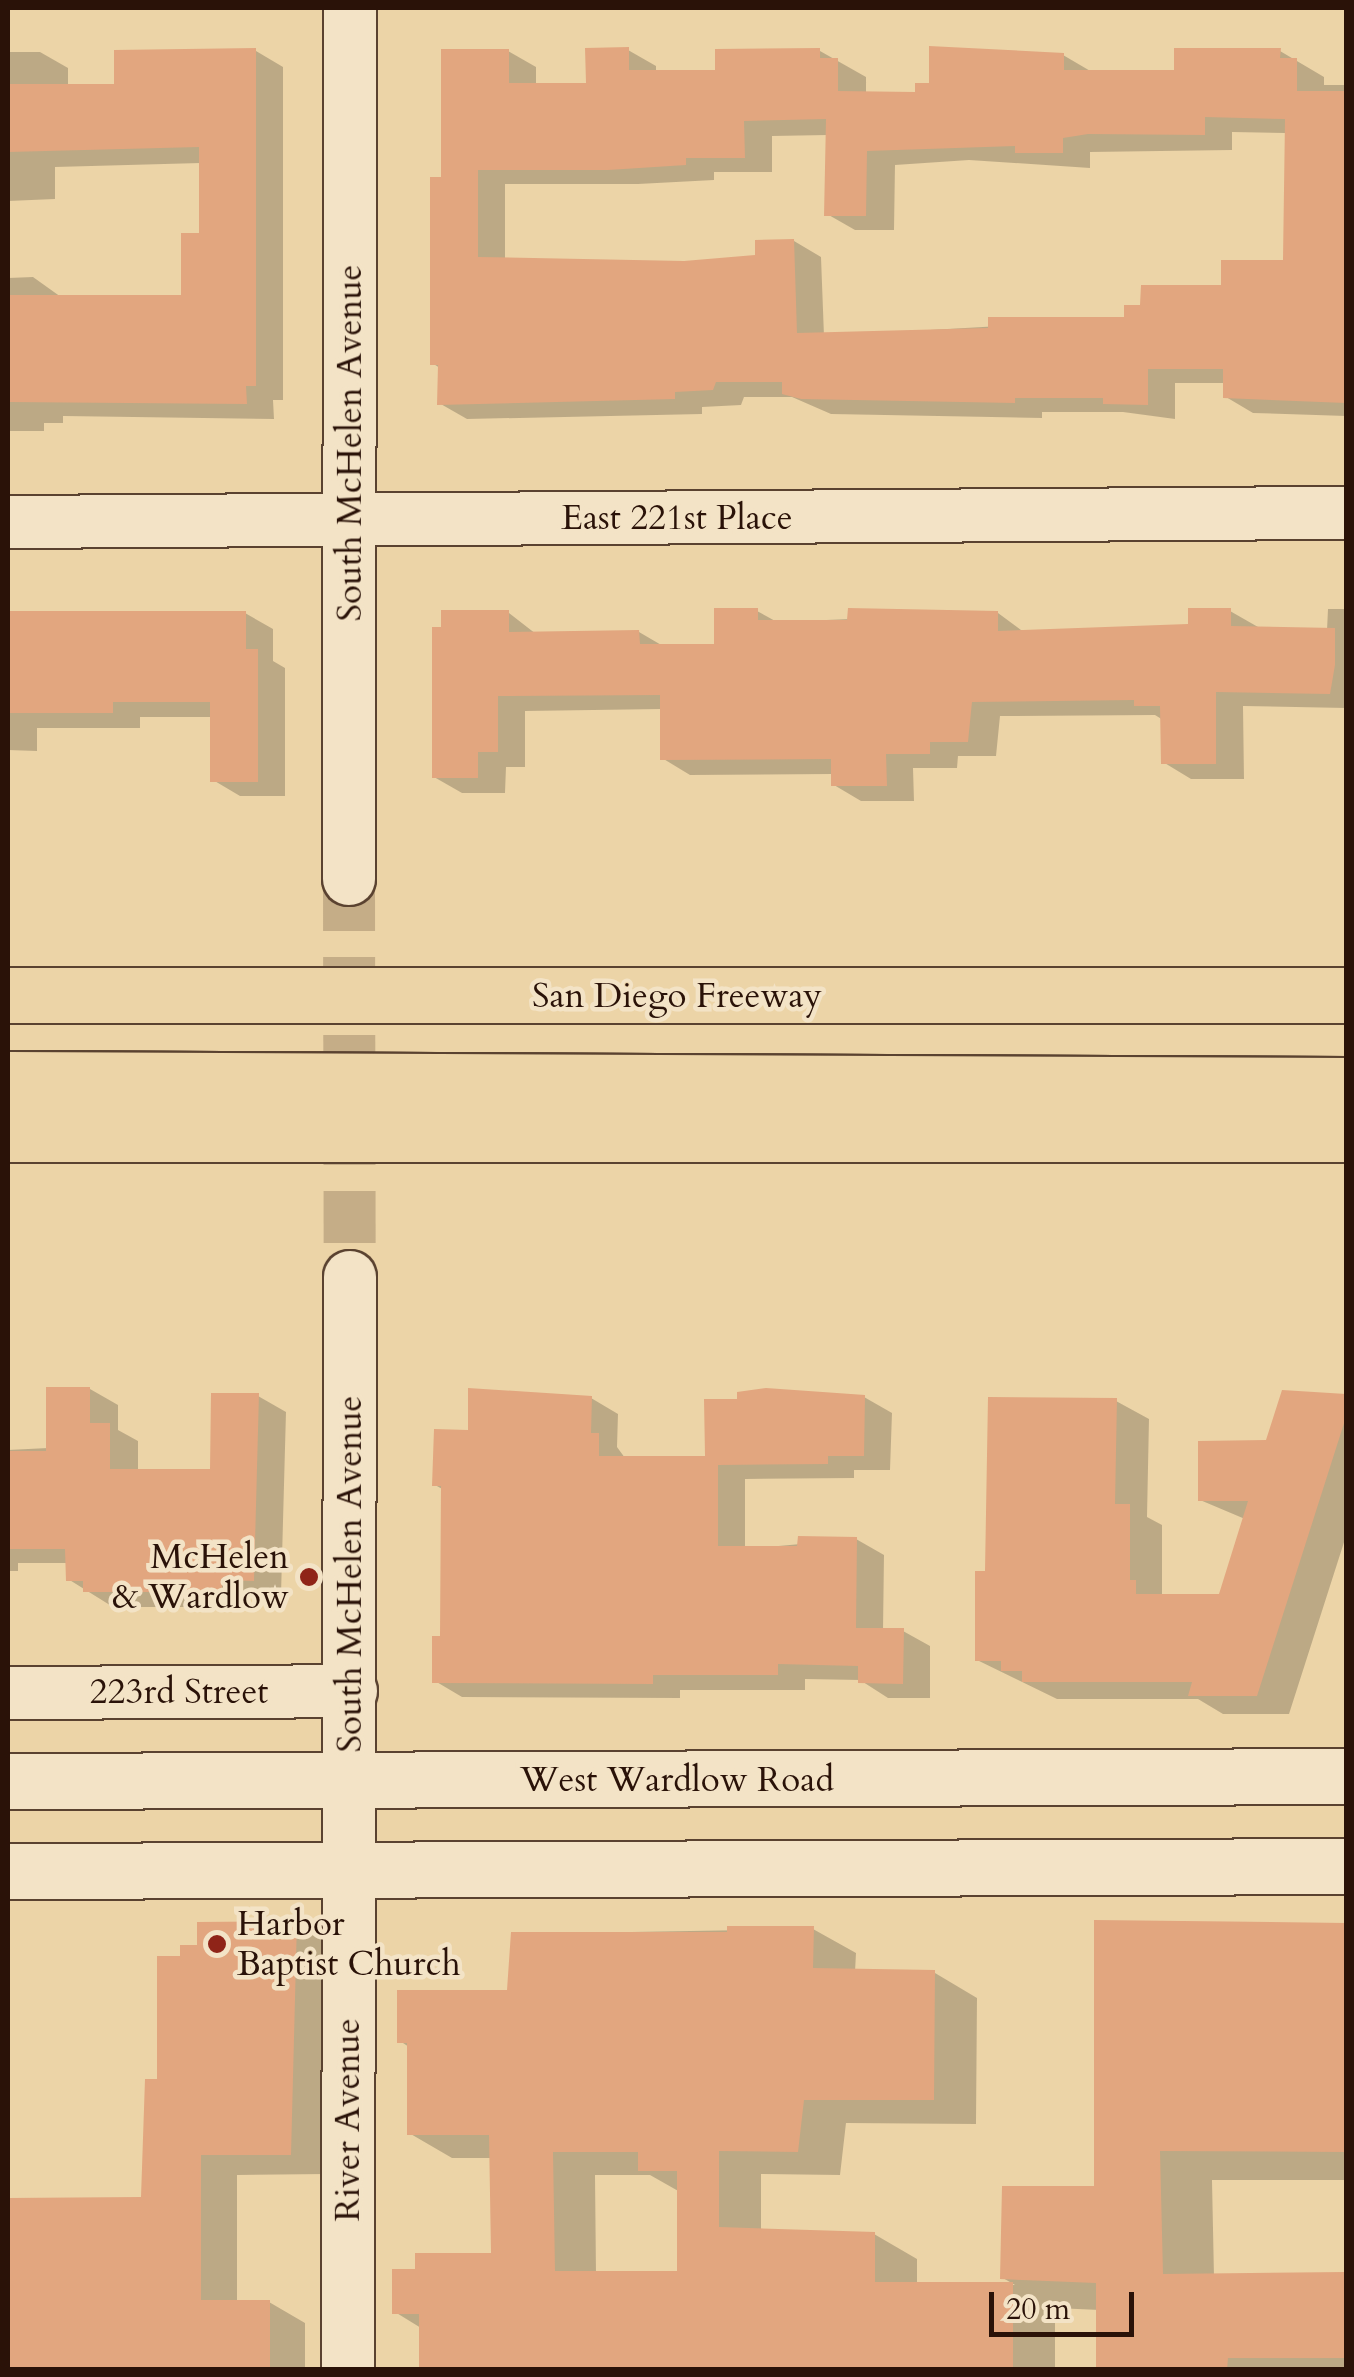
<!DOCTYPE html>
<html>
<head>
<meta charset="utf-8">
<style>
	body { margin:0 }
	#map { position:relative; width:1354px; height:2377px; overflow:hidden; background:#ecd4a7; font-family:Cardo,serif }
	div>[style] { position:absolute }
	[style*='--x'] { left:calc(var(--x)*1px); top:calc(var(--y)*1px); width:calc(var(--w)*1px); rotate:calc(var(--a)*1deg) }
	.shadow>* { inset:0; background:#0003; transform-origin:0 0 }
	.building>* { inset:0; background:#e2a67f }
	.minor-tunnel>* { height:52px; margin-top:-26px; transform-origin:0; background:repeating-linear-gradient(90deg,#c5ad87 0 52px,transparent 0 78px) }
	.roads { filter:drop-shadow(2px 0 #5a4230) drop-shadow(-2px 0 #5a4230) drop-shadow(0 2px #5a4230) drop-shadow(0 -2px #5a4230) }
	.minor>* { height:52px; margin:-26px; padding:0 26px; transform-origin:26px; border-radius:26px; background:#f3e3c6 }
	.secondary>* { height:55px; margin:-27.5px; padding:0 27.5px; transform-origin:27.5px; border-radius:27.5px; background:#f3e3c6 }
	.motorway>* { height:55px; margin:-27.5px; padding:0 27.5px; transform-origin:27.5px; border-radius:27.5px; background:#ecd4a7 }
	.dots>* { width:28px; height:28px; translate:-50% -50%; box-sizing:border-box; border:5px solid #f3e3c6; border-radius:50% }
	span { translate:-50% -50%; white-space:nowrap; text-align:center; line-height:1.15; -webkit-text-stroke:9px #f3e3c6; paint-order:stroke }
	.street-label { font-size:35px; color:#2a1208 }
	.poi-label { font-size:35px; color:#2a1208 }
	.right { translate:-100% -50%; text-align:right }
	.left { translate:0 -50%; text-align:left }
	.frame { position:absolute; inset:0; border:10px solid #2a1208; pointer-events:none }
	.scale { position:absolute; left:989px; top:2292px; width:145px; height:45px; box-sizing:border-box; border:5px solid #2a1208; border-top:0; padding-left:12px; font-size:30px; line-height:35px; white-space:nowrap; color:#2a1208; -webkit-text-stroke:8px #f3e3c6; paint-order:stroke }
</style>
</head>
<body>
<div id="map">
	<div class="shadow">
		<i style="clip-path:polygon(evenodd,628px 50px,656px 66px,656px 73px,718px 73px,820px 51px,866px 77px,866px 94px,917px 95px,1063px 55px,1092px 72px,1176px 72px,1280px 51px,1324px 77px,1324px 85px,1346px 85px,1346px 416px,1253px 413px,1226px 397px,1226px 383px,1175px 383px,1175px 419px,1123px 412px,1042px 412px,1042px 418px,831px 414px,792px 397px,744px 397px,741px 405px,702px 407px,702px 414px,467px 419px,439px 403px,440px 368px,432px 363px,443px 180px,508px 51px,536px 67px,536px 86px,589px 86px,628px 50px,1232px 132px,1285px 133px,1285px 263px,1126px 319px,824px 336px,821px 257px,794px 241px,758px 257px,685px 263px,505px 260px,505px 184px,638px 184px,714px 180px,714px 172px,772px 172px,772px 136px,828px 135px,827px 214px,855px 230px,894px 230px,895px 165px,969px 160px,1090px 168px,1090px 152px,1232px 150px,1232px 132px)"></i>
		<i style="clip-path:polygon(256px 51px,283px 67px,283px 400px,273px 400px,274px 419px,63px 416px,63px 423px,44px 423px,44px 431px,8px 431px,8px 278px,33px 277px,61px 297px,183px 297px,201px 236px,201px 163px,55px 167px,55px 199px,8px 201px,8px 52px,40px 52px,68px 68px,68px 87px,117px 87px)"></i>
		<i style="clip-path:polygon(1328px 609px,1346px 609px,1346px 708px,1243px 706px,1244px 779px,1191px 779px,1163px 762px,1163px 720px,1155px 715px,1000px 716px,996px 756px,958px 756px,957px 768px,913px 768px,914px 801px,861px 801px,834px 785px,833px 774px,690px 775px,662px 758px,662px 709px,525px 711px,525px 767px,506px 767px,505px 793px,462px 793px,434px 777px,509px 613px,536px 634px,639px 632px,663px 646px,716px 646px,757px 611px,777px 622px,998px 613px,1025px 633px,1191px 627px,1230px 611px,1258px 627px,1327px 630px)"></i>
		<i style="clip-path:polygon(8px 613px,245px 613px,273px 629px,273px 661px,285px 668px,285px 796px,240px 796px,213px 780px,213px 717px,140px 717px,140px 728px,37px 728px,37px 751px,8px 750px)"></i>
		<i style="clip-path:polygon(90px 1389px,118px 1405px,118px 1430px,138px 1441px,138px 1471px,212px 1471px,258px 1396px,286px 1412px,281px 1595px,249px 1595px,249px 1607px,113px 1607px,68px 1579px,68px 1563px,18px 1563px,18px 1571px,8px 1571px,8px 1450px,48px 1448px)"></i>
		<i style="clip-path:polygon(1284px 1393px,1346px 1396px,1346px 1536px,1289px 1714px,1223px 1714px,1198px 1699px,1057px 1699px,977px 1660px,987px 1574px,1116px 1401px,1149px 1419px,1147px 1517px,1162px 1525px,1162px 1596px,1221px 1596px,1245px 1519px,1200px 1500px,1268px 1443px)"></i>
		<i style="clip-path:polygon(864px 1397px,892px 1413px,890px 1470px,854px 1470px,854px 1478px,745px 1479px,745px 1549px,856px 1539px,884px 1555px,883px 1631px,903px 1631px,930px 1646px,930px 1698px,888px 1698px,860px 1680px,805px 1679px,805px 1690px,680px 1690px,680px 1698px,462px 1697px,435px 1681px,443px 1639px,444px 1490px,435px 1485px,470px 1433px,591px 1398px,618px 1414px,617px 1447px,625px 1458px,707px 1458px)"></i>
		<i style="clip-path:polygon(evenodd,1096px 1922px,1346px 1925px,1346px 2180px,1212px 2180px,1214px 2277px,1346px 2279px,1346px 2370px,1103px 2370px,1100px 2310px,1055px 2308px,1055px 2370px,421px 2370px,421px 2328px,395px 2312px,417px 2271px,493px 2256px,492px 2158px,452px 2158px,409px 2133px,409px 2047px,400px 2041px,510px 1992px,513px 1934px,813px 1929px,856px 1953px,855px 1972px,935px 1973px,977px 1998px,976px 2124px,846px 2123px,840px 2175px,761px 2174px,761px 2231px,874px 2234px,917px 2259px,917px 2285px,1015px 2285px,1003px 2278px,1096px 2189px,1096px 1922px,595px 2175px,650px 2175px,680px 2192px,680px 2274px,596px 2274px,595px 2175px)"></i>
		<i style="clip-path:polygon(296px 1923px,333px 1944px,327px 2174px,237px 2175px,237px 2303px,269px 2302px,305px 2323px,305px 2370px,8px 2370px,8px 2200px,143px 2199px,183px 1959px,199px 1947px)"></i>
		<i style="left:8px;top:2010px;width:1px;height:56px;rotate:45deg"></i>
	</div>
	<div class="building">
		<i style="clip-path:polygon(evenodd,929px 46px,1064px 53px,1064px 70px,1174px 70px,1174px 48px,1281px 48px,1280px 58px,1297px 58px,1297px 91px,1346px 91px,1346px 403px,1223px 398px,1223px 369px,1148px 369px,1148px 405px,1103px 404px,1103px 398px,1015px 398px,1015px 403px,801px 399px,782px 394px,782px 382px,716px 382px,713px 390px,675px 392px,675px 399px,437px 405px,438px 365px,430px 365px,430px 177px,441px 177px,441px 49px,509px 49px,509px 83px,586px 83px,585px 48px,629px 47px,629px 70px,715px 70px,715px 49px,820px 48px,820px 58px,838px 58px,838px 91px,915px 92px,915px 83px,929px 83px,929px 46px,1205px 117px,1285px 119px,1283px 260px,1221px 260px,1221px 285px,1141px 285px,1140px 305px,1124px 305px,1124px 317px,988px 317px,988px 328px,797px 333px,794px 239px,755px 240px,755px 255px,684px 261px,478px 257px,478px 170px,608px 170px,686px 165px,686px 158px,745px 158px,744px 121px,826px 119px,824px 216px,866px 216px,867px 151px,1015px 146px,1015px 153px,1063px 153px,1063px 138px,1088px 134px,1205px 135px,1205px 117px)"></i>
		<i style="clip-path:polygon(256px 48px,256px 386px,246px 386px,247px 404px,8px 402px,8px 295px,181px 295px,181px 233px,199px 233px,199px 147px,8px 152px,8px 84px,114px 84px,114px 50px)"></i>
		<i style="clip-path:polygon(714px 608px,758px 608px,758px 620px,847px 620px,848px 608px,998px 611px,998px 631px,1188px 624px,1188px 608px,1231px 608px,1231px 626px,1335px 628px,1335px 665px,1330px 694px,1216px 692px,1216px 764px,1161px 764px,1160px 706px,1134px 706px,1134px 700px,972px 702px,968px 742px,930px 742px,930px 754px,886px 754px,887px 786px,831px 786px,831px 759px,660px 760px,660px 695px,498px 696px,498px 752px,478px 752px,478px 778px,432px 778px,432px 627px,441px 627px,441px 610px,509px 610px,509px 632px,639px 630px,640px 644px,714px 644px)"></i>
		<i style="clip-path:polygon(8px 611px,246px 611px,246px 649px,258px 649px,258px 782px,210px 782px,210px 702px,113px 702px,113px 713px,8px 713px)"></i>
		<i style="clip-path:polygon(46px 1387px,90px 1387px,90px 1423px,110px 1423px,110px 1469px,210px 1469px,211px 1393px,259px 1393px,254px 1581px,222px 1580px,222px 1592px,83px 1592px,83px 1581px,66px 1581px,65px 1549px,8px 1549px,8px 1451px,46px 1451px)"></i>
		<i style="clip-path:polygon(468px 1388px,592px 1396px,591px 1433px,599px 1433px,599px 1456px,705px 1456px,704px 1399px,737px 1399px,737px 1392px,766px 1388px,865px 1395px,864px 1456px,828px 1456px,828px 1464px,718px 1465px,718px 1546px,797px 1546px,798px 1536px,857px 1537px,856px 1628px,904px 1628px,903px 1684px,858px 1683px,858px 1666px,778px 1664px,778px 1675px,653px 1675px,653px 1684px,432px 1683px,432px 1636px,440px 1636px,441px 1486px,432px 1486px,434px 1429px,468px 1430px)"></i>
		<i style="clip-path:polygon(1282px 1390px,1346px 1394px,1346px 1417px,1257px 1696px,1188px 1696px,1192px 1682px,1022px 1682px,1022px 1671px,1001px 1671px,1001px 1661px,975px 1661px,975px 1571px,985px 1571px,988px 1397px,1117px 1398px,1115px 1504px,1130px 1504px,1130px 1580px,1136px 1580px,1136px 1594px,1219px 1594px,1248px 1501px,1198px 1501px,1198px 1441px,1266px 1440px)"></i>
		<i style="clip-path:polygon(1094px 1920px,1346px 1923px,1346px 2152px,1160px 2151px,1163px 2274px,1346px 2272px,1346px 2358px,1228px 2358px,1227px 2370px,1096px 2369px,1096px 2283px,1000px 2279px,1002px 2186px,1094px 2186px)"></i>
		<i style="clip-path:polygon(297px 1921px,291px 2155px,201px 2155px,201px 2300px,270px 2300px,270px 2369px,8px 2370px,8px 2198px,141px 2197px,145px 2079px,157px 2079px,157px 1956px,180px 1956px,180px 1945px,197px 1945px,197px 1922px)"></i>
		<i style="clip-path:polygon(evenodd,727px 1926px,814px 1926px,813px 1968px,935px 1970px,934px 2100px,804px 2100px,798px 2152px,719px 2151px,719px 2227px,875px 2232px,875px 2282px,1013px 2282px,1013px 2370px,419px 2370px,419px 2314px,392px 2314px,392px 2269px,415px 2269px,415px 2253px,491px 2253px,489px 2135px,407px 2135px,407px 2043px,397px 2043px,397px 1990px,507px 1990px,511px 1932px,727px 1932px,727px 1926px,553px 2152px,638px 2152px,638px 2171px,677px 2171px,677px 2271px,555px 2271px,553px 2152px)"></i>
	</div>
	<div class="minor-tunnel">
		<i style="--x:349;--y:879;--w:398;--a:89.9"></i>
	</div>
	<div class="roads">
		<div class="minor">
			<i style="--x:8;--y:522;--w:1338;--a:-0.39"></i>
			<i style="--x:349;--y:879;--w:871;--a:-89.93"></i>
			<i style="--x:8;--y:1693;--w:343;--a:-0.3"></i>
			<i style="--x:348;--y:2370;--w:1093;--a:-89.9"></i>
		</div>
		<div class="secondary">
			<i style="--x:8;--y:1781;--w:1338;--a:-0.21"></i>
			<i style="--x:8;--y:1871;--w:1338;--a:-0.21"></i>
		</div>
		<div class="motorway">
			<i style="--x:8;--y:995;--w:1338;--a:0"></i>
			<i style="--x:8;--y:1079;--w:1338;--a:0.26"></i>
			<i style="--x:8;--y:1134;--w:1338;--a:0"></i>
		</div>
	</div>
	<div class="dots">
		<i style="left:309px;top:1577px;background:#8f2418"></i>
		<i style="left:217px;top:1944px;background:#8f2418"></i>
	</div>
	<div class="street-label">
		<span style="left:350px;top:443px;rotate:-90deg">South McHelen Avenue</span>
		<span style="left:677px;top:518px">East 221st Place</span>
		<span style="left:677px;top:996px">San Diego Freeway</span>
		<span style="left:350px;top:1574px;rotate:-90deg">South McHelen Avenue</span>
		<span style="left:179px;top:1692px">223rd Street</span>
		<span style="left:677px;top:1780px">West Wardlow Road</span>
		<span style="left:348px;top:2120px;rotate:-90deg">River Avenue</span>
	</div>
	<div class="poi-label">
		<span class="right" style="left:289px;top:1577px">McHelen<br>&amp; Wardlow</span>
		<span class="left" style="left:237px;top:1944px">Harbor<br>Baptist Church</span>
	</div>
	<div class="frame"></div>
	<div class="scale">20 m</div>
</div>
</body>
</html>
